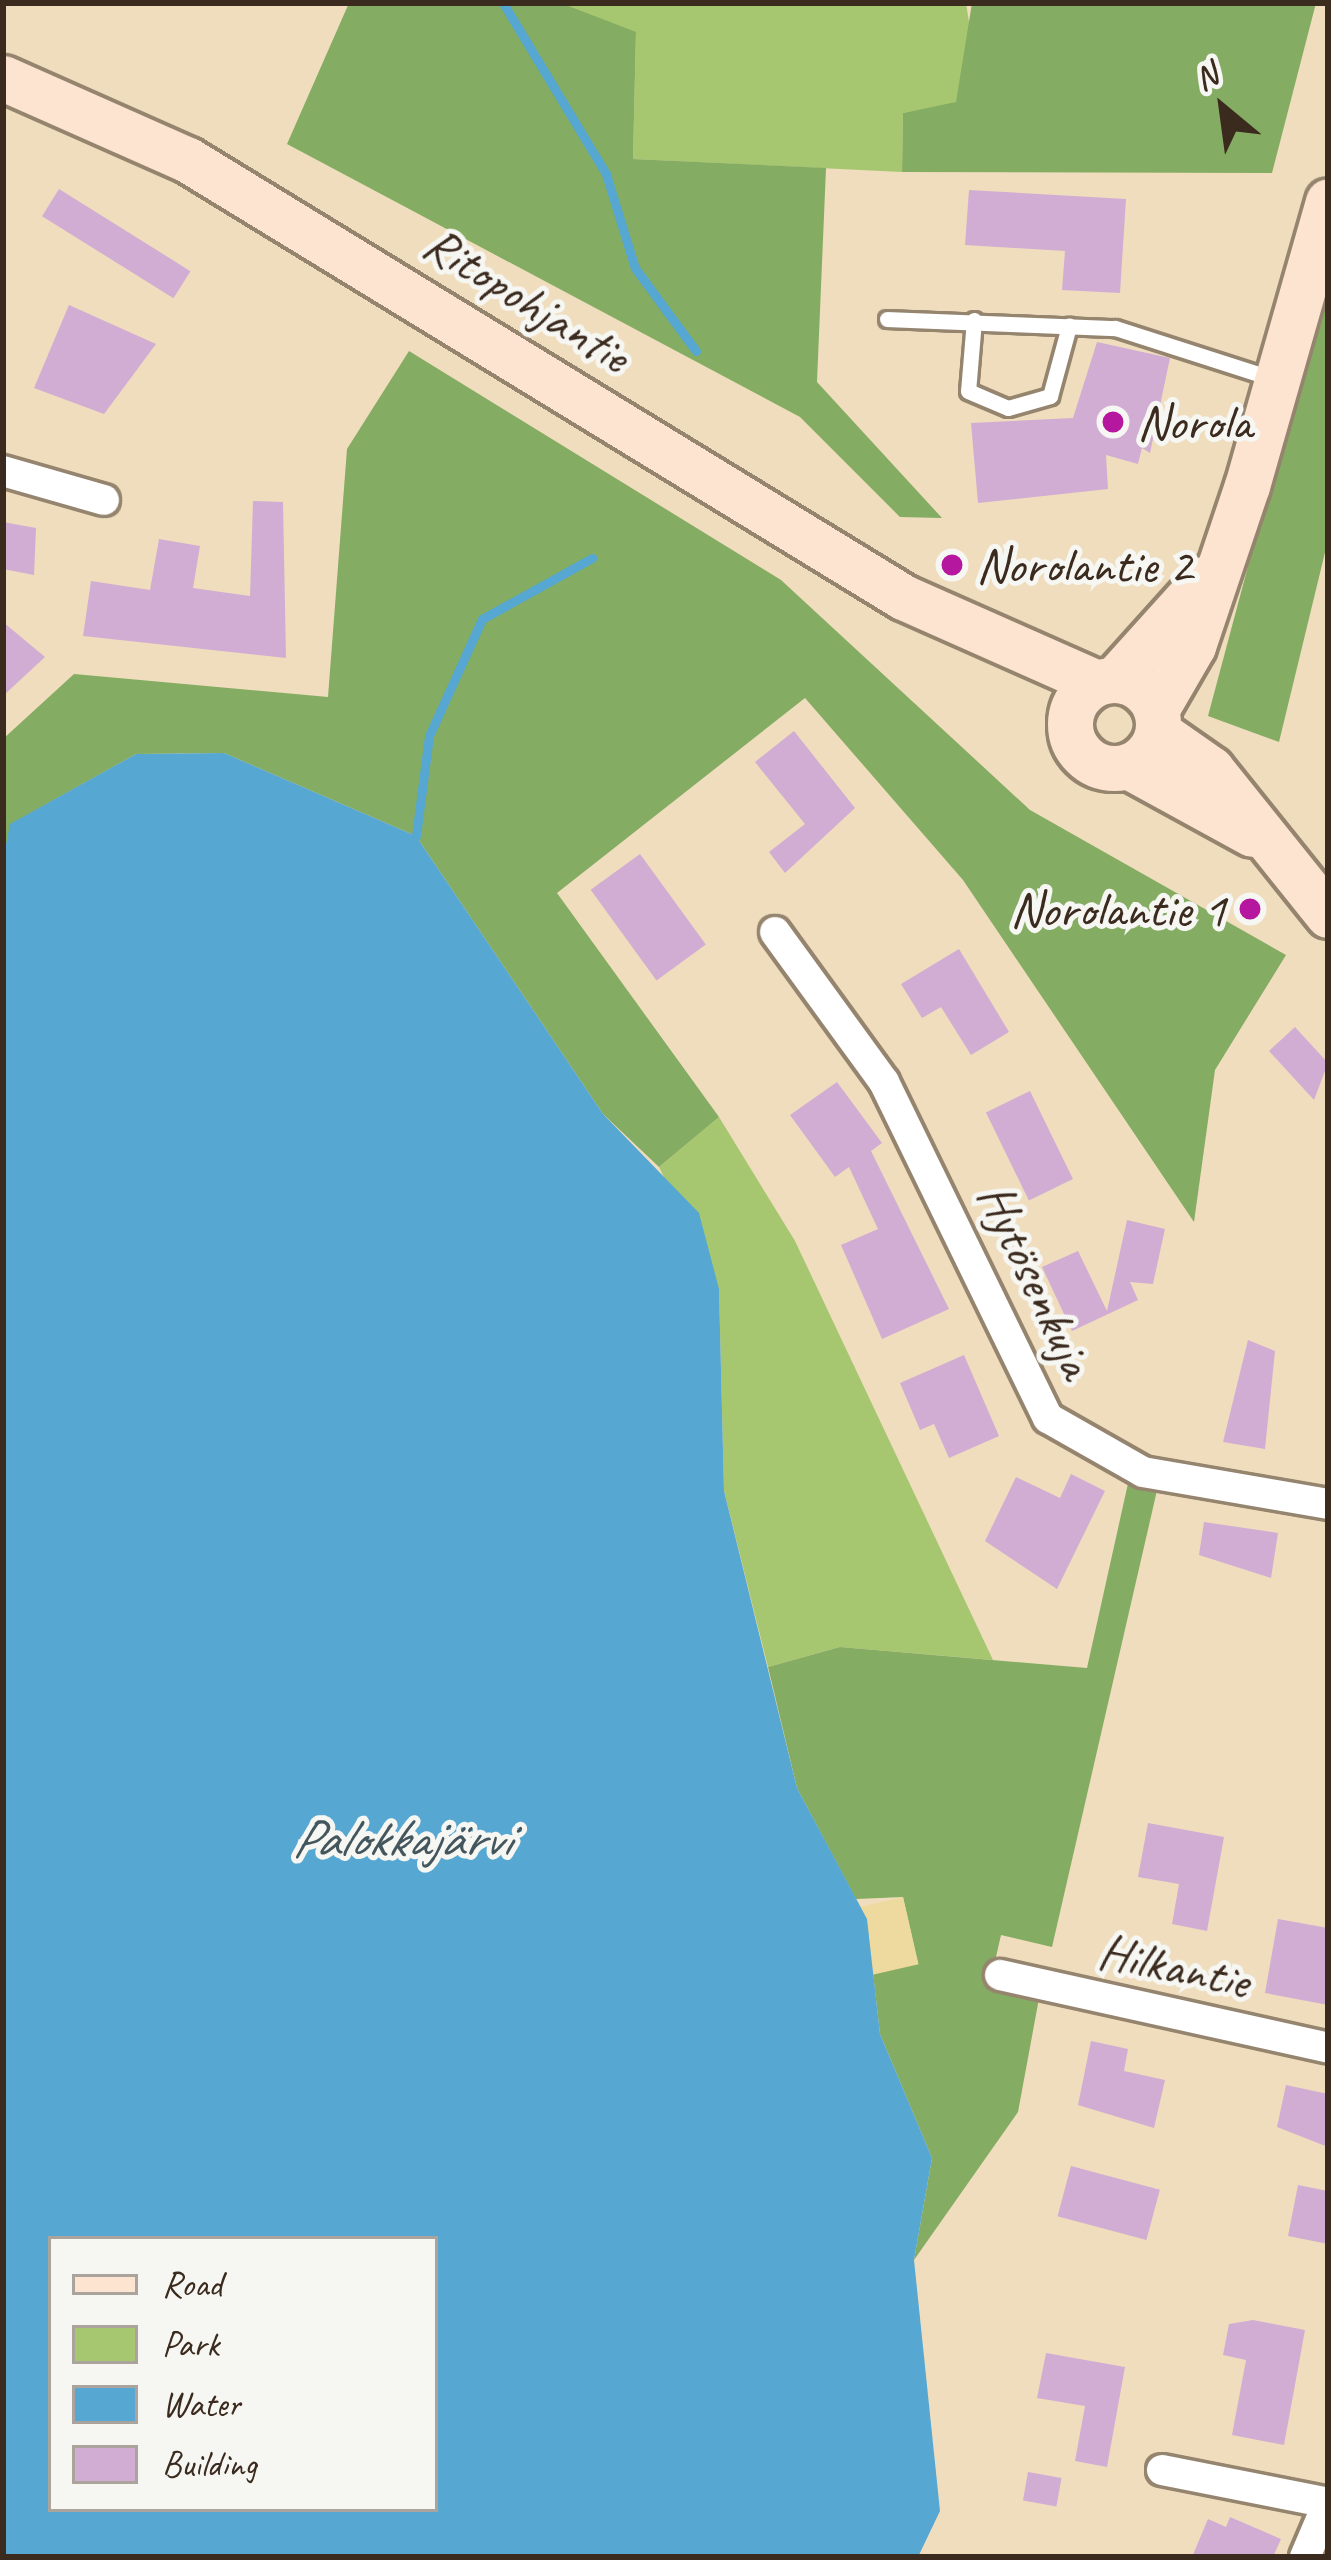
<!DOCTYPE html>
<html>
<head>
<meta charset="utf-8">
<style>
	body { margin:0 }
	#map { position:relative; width:1331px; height:2560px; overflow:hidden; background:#efddbd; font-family:Caveat,sans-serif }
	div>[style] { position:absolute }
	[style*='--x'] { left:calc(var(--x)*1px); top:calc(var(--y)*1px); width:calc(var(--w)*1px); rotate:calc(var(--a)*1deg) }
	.green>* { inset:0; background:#a6c770 }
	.forest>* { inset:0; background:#84ac62 }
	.sand>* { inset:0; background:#eeda9e; transform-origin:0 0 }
	.water>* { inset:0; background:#56a7d1 }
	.stream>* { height:9px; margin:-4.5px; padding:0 4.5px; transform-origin:4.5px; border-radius:4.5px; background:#56a7d1 }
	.building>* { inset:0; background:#d1add4; transform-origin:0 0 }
	.roads { filter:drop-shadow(3px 0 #95846e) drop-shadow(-3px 0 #95846e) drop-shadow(0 3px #95846e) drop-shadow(0 -3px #95846e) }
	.lane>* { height:15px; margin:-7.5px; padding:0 7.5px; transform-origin:7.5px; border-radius:7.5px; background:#fff }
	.street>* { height:30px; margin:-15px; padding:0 15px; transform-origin:15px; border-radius:15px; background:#fff }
	.secondary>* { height:45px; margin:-22.5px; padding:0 22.5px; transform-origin:22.5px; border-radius:22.5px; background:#fde4d0 }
	.secondary>.ring { margin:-22.5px; padding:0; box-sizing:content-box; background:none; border:45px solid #fde4d0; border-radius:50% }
	.dots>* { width:33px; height:33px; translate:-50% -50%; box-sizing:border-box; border:6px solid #f6f6f2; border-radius:50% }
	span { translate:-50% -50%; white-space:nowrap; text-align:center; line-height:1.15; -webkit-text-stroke:10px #f6f6f2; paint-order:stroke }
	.street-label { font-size:51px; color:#3b2a1e }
	.poi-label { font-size:51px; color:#3b2a1e }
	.left { translate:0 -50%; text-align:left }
	.right { translate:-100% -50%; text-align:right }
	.water-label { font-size:54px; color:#44565d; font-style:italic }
	.frame { position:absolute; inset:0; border:6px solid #3b2a1e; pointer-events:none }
	.legend { position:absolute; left:48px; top:2236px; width:390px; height:276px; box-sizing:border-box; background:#f6f6f2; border:3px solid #aba49d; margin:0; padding:15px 21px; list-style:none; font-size:36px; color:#3b2a1e }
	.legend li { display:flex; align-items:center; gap:24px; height:60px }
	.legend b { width:60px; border:3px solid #aba49d }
	.north { position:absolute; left:1163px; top:48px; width:120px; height:120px; -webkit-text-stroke:9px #f6f6f2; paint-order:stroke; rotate:331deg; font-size:33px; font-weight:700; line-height:48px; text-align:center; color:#3b2a1e }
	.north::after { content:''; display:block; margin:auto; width:42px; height:54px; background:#3b2a1e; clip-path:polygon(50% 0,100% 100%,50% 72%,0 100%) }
</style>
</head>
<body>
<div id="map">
	<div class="green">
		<i style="clip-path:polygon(561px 3px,966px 3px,972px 41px,956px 103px,903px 113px,902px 172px,633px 159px,636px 33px)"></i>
		<i style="clip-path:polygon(719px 1117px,795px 1241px,993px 1660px,840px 1647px,768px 1667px,724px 1491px,719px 1289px,659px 1167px)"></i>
	</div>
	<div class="forest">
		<i style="clip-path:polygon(349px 3px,561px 3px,636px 32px,633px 159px,826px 168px,817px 382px,942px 518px,900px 517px,800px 417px,287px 144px)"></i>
		<i style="clip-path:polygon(972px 3px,1316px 3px,1272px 173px,902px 172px,903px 113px,956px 102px)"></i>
		<i style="clip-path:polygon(1328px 267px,1328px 540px,1279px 742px,1208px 716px)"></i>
		<i style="clip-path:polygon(409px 351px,781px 580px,1030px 810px,1286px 955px,1215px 1070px,1194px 1222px,963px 880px,805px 698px,557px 893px,719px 1117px,659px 1167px,603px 1114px,416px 836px,224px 753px,136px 754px,11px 824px,3px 860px,3px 739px,74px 674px,328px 697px,347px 449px)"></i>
		<i style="clip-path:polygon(1129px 1479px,1158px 1486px,1052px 1947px,1001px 1935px,993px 1970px,1040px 1993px,1018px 2112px,914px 2260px,932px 2158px,880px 2034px,873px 1973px,918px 1964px,903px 1897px,856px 1899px,797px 1788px,768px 1667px,840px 1647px,1087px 1668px)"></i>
	</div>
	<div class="sand">
		<i style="left:903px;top:1897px;width:69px;height:47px;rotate:77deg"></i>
	</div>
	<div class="water">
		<i style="clip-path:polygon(evenodd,224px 753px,416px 836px,603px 1114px,699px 1213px,719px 1289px,724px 1491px,797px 1788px,867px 1919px,880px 2034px,932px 2158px,914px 2260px,940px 2511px,918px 2557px,3px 2557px,3px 860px,10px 824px,136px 754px,224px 753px,51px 2239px,435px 2239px,435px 2509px,51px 2509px,51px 2239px)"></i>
	</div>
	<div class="stream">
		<i style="--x:503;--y:3;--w:200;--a:58.9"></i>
		<i style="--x:606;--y:174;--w:98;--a:72.9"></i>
		<i style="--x:635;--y:268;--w:103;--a:53.7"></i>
		<i style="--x:416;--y:836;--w:101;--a:-82.6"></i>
		<i style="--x:429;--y:736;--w:128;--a:-65.6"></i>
		<i style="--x:482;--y:619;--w:126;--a:-29"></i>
	</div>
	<div class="building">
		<i style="left:59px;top:189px;width:155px;height:32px;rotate:32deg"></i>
		<i style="clip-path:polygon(969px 190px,1126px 199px,1120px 293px,1062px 290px,1065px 251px,965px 245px)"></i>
		<i style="clip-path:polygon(69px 305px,156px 344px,104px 414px,34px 388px)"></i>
		<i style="clip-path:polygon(1097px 342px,1170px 358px,1150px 453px,1142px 448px,1138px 464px,1106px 455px,1108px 489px,978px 503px,971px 423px,1073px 418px)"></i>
		<i style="clip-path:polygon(253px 501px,283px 502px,286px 658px,83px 636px,91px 581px,150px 590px,159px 539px,200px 546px,193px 588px,250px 596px)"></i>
		<i style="clip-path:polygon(3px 522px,36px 528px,34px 575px,3px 569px)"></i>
		<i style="clip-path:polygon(3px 622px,45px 657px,3px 696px)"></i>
		<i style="clip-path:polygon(794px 731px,855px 808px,785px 873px,769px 852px,805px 824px,755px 762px)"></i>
		<i style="left:640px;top:854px;width:112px;height:61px;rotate:54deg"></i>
		<i style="clip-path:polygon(959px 949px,1009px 1032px,971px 1055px,941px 1007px,922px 1018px,901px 984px)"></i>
		<i style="clip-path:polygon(1295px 1027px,1328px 1063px,1314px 1100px,1269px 1051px)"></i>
		<i style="clip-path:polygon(837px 1082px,882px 1143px,871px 1151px,949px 1309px,882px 1339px,841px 1245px,878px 1229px,849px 1167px,835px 1177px,790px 1115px)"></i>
		<i style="left:1030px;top:1091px;width:98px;height:49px;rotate:64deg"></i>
		<i style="clip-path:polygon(1127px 1220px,1165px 1229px,1153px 1284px,1130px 1282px,1138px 1300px,1072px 1331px,1042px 1267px,1078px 1251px,1107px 1311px)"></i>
		<i style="clip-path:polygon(1248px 1340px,1275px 1351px,1265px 1449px,1223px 1442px)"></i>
		<i style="clip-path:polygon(964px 1355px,999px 1436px,949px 1458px,934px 1424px,920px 1430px,900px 1383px)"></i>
		<i style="clip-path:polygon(1071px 1474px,1105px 1491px,1057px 1589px,985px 1541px,1016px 1477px,1060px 1498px)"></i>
		<i style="clip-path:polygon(1204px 1522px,1278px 1533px,1271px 1578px,1199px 1555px)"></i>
		<i style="clip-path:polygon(1148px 1823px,1224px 1837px,1207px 1931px,1172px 1924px,1179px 1884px,1138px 1877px)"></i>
		<i style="clip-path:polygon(1278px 1919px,1328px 1928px,1328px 2005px,1265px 1993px)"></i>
		<i style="clip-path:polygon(1091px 2041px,1128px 2049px,1124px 2071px,1165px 2080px,1154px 2128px,1078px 2105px)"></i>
		<i style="clip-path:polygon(1286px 2085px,1328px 2094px,1328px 2147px,1277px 2127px)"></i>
		<i style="left:1071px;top:2166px;width:92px;height:52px;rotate:15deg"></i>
		<i style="clip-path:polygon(1298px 2185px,1328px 2191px,1328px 2244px,1288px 2236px)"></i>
		<i style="clip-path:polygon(1253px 2320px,1305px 2330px,1284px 2445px,1232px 2435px,1246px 2360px,1223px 2355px,1229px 2324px)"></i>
		<i style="clip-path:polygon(1046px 2353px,1125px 2367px,1107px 2467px,1075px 2461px,1085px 2406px,1037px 2398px)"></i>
		<i style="left:1028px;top:2472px;width:34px;height:29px;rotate:10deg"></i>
		<i style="clip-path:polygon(1230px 2517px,1281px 2539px,1273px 2557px,1192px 2557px,1208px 2519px,1226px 2527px)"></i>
	</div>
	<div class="roads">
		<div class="lane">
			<i style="--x:887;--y:319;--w:228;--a:2.3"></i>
			<i style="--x:1115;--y:328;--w:164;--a:17.8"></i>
			<i style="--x:974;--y:320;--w:71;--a:94.8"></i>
			<i style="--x:968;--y:391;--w:43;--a:23"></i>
			<i style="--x:1008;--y:408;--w:44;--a:-15.9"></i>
			<i style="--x:1050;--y:396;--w:73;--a:-74.8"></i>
		</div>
		<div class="street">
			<i style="--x:3;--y:471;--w:105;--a:16"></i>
			<i style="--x:775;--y:932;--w:185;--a:54"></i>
			<i style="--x:884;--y:1082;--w:374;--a:64"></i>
			<i style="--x:1048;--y:1418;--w:109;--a:29.6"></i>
			<i style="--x:1143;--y:1472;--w:188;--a:9.8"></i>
			<i style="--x:1000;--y:1975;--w:336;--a:12.5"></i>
			<i style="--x:1162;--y:2470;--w:169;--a:11.2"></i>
			<i style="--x:1305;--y:2557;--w:59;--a:-66.9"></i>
		</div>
		<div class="secondary">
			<i style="--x:3;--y:78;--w:202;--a:23.9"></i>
			<i style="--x:188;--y:160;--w:838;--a:31.43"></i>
			<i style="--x:903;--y:597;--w:210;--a:23.9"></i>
			<i style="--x:1114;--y:680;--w:137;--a:-48"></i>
			<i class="ring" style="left:1070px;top:680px;width:43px;height:43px"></i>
			<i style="--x:1156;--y:710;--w:74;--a:-60"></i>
			<i style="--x:1193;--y:646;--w:169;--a:-71.4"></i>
			<i style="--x:1247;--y:486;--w:296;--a:-74.1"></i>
			<i style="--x:1158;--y:732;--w:65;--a:34.9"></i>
			<i style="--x:1211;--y:769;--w:187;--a:51.3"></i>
			<i style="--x:1128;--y:766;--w:141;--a:28.7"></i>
		</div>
	</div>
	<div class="dots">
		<i style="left:1113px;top:422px;background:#b5179e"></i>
		<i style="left:952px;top:565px;background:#b5179e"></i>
		<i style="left:1250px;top:909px;background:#b5179e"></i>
	</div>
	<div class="street-label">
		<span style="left:527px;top:299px;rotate:32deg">Ritopohjantie</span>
		<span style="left:1036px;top:1280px;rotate:65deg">Hytösenkuja</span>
		<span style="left:1174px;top:1966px;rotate:12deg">Hilkantie</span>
	</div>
	<div class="poi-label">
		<span class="left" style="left:1137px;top:422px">Norola</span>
		<span class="left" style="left:976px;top:565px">Norolantie 2</span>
		<span class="right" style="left:1226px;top:909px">Norolantie 1</span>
	</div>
	<div class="water-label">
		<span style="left:401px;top:1838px">Palokkajärvi</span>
	</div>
	<div class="frame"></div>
	<ul class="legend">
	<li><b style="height:15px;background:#fde4d0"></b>Road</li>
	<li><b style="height:33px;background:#a6c770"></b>Park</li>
	<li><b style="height:33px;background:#56a7d1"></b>Water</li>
	<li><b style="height:33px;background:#d1add4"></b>Building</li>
	</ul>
	<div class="north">N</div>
</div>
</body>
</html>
